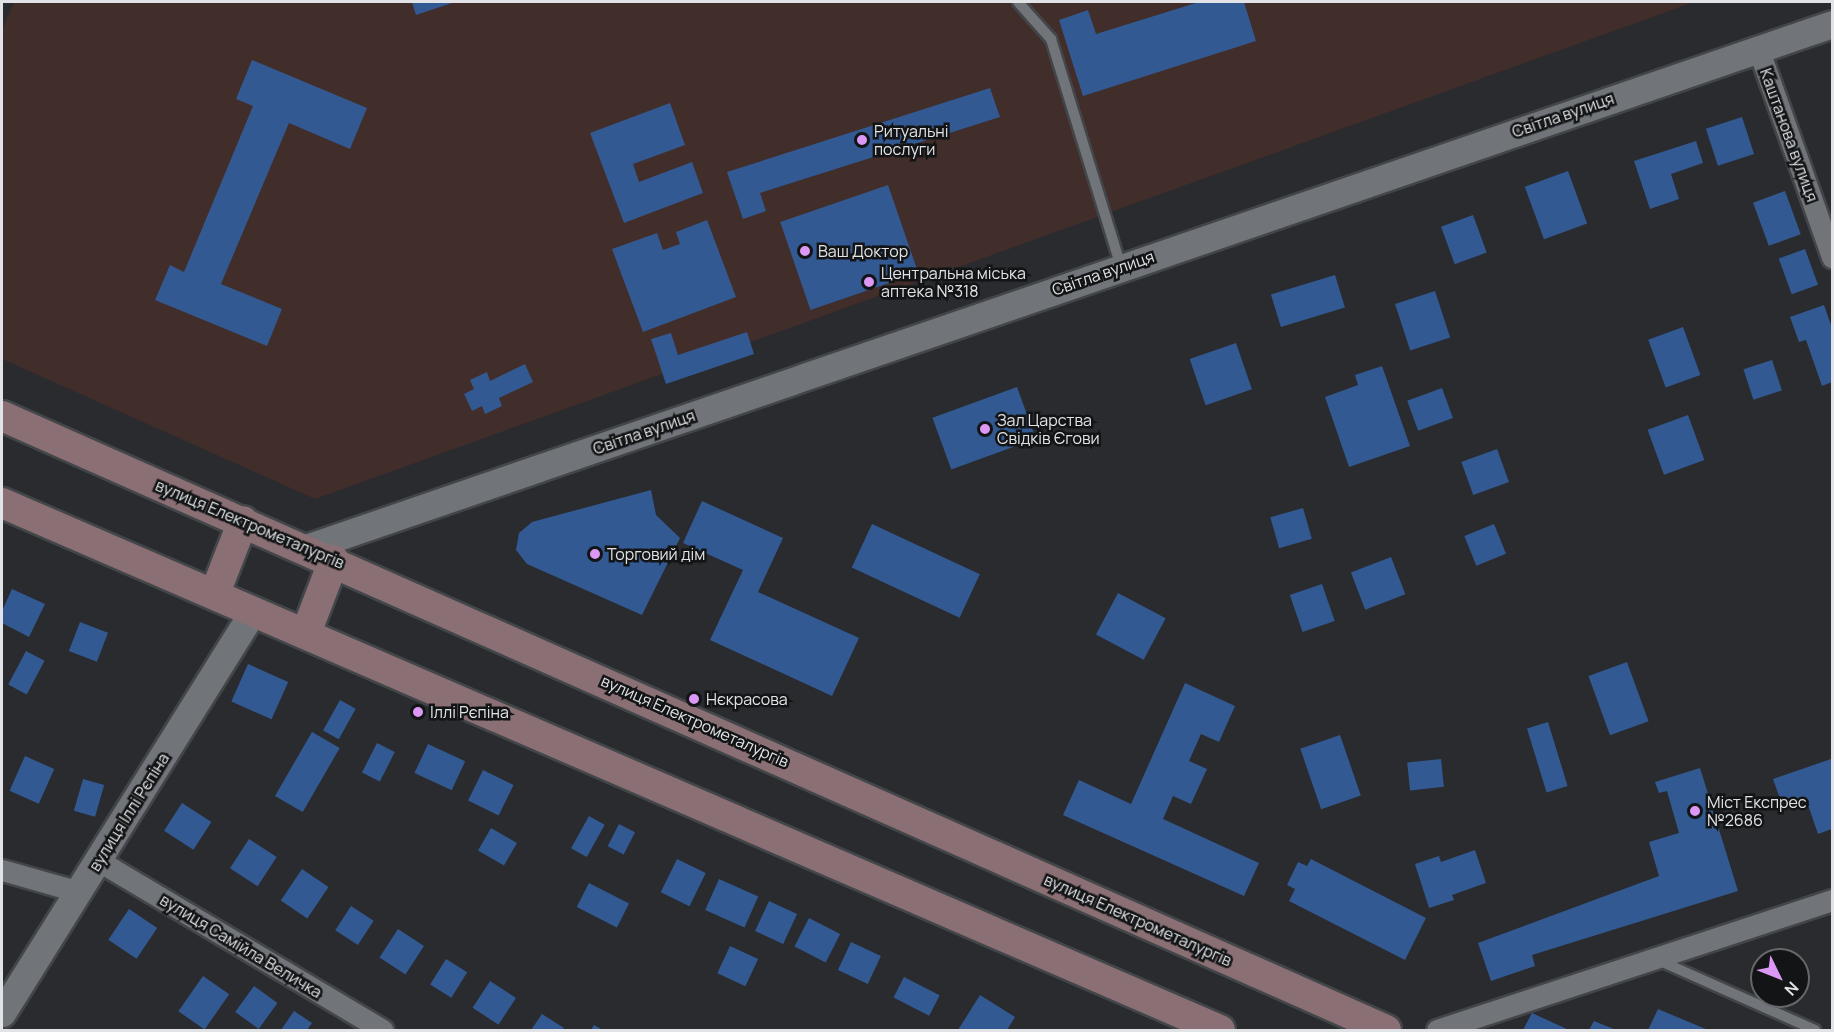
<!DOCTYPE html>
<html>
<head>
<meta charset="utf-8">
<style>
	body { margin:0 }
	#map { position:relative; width:1834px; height:1032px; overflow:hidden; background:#292b2f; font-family:Manrope,sans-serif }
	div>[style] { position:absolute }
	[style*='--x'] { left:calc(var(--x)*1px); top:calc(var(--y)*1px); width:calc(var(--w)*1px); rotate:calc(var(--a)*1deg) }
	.medical>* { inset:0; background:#412d2a }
	.building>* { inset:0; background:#335992; transform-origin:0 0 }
	.roads { filter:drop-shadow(2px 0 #434649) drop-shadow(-2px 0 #434649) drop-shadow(0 2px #434649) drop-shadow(0 -2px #434649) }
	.service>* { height:10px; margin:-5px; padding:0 5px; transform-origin:5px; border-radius:5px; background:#717479 }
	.minor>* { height:21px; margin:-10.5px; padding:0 10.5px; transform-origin:10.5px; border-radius:10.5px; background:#717479 }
	.tertiary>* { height:27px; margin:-13.5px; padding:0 13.5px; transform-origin:13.5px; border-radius:13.5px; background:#717479 }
	.secondary>* { height:30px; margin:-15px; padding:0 15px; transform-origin:15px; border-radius:15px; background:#8a6f74 }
	.dots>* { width:16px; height:16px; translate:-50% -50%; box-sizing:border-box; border:3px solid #121415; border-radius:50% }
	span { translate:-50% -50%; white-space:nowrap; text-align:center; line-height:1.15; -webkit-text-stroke:5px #121415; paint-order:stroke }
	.street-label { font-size:16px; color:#e1e3e6 }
	.poi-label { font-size:16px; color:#e1e3e6 }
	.left { translate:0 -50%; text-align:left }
	.frame { position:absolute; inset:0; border:3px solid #e1e3e6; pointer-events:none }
	.north { position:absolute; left:1750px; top:948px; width:60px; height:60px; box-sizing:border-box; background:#121415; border:2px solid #656769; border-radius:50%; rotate:133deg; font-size:16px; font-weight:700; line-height:24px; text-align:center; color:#e1e3e6 }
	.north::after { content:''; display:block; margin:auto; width:21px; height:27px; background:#db99f5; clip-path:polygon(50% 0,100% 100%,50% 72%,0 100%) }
</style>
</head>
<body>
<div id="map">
	<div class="medical">
		<i style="clip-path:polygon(14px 2px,1694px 2px,315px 499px,2px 359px,2px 30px)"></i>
	</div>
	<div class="building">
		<i style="clip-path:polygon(412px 2px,455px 2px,416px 15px)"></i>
		<i style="clip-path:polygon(1199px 2px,1244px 2px,1256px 41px,1083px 96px,1059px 20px,1088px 10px,1096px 34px)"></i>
		<i style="clip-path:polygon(252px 60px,367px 108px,350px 149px,289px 123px,221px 284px,282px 309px,267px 346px,155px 300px,170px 265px,184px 272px,253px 106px,236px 99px)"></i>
		<i style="clip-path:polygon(990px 88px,1000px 117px,760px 193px,766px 211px,743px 219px,727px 172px)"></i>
		<i style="clip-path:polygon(670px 103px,685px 145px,633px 164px,639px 182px,692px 162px,703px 193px,624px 223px,590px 133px)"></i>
		<i style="left:1742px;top:117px;width:39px;height:38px;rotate:72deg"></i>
		<i style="clip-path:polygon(1696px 141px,1703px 163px,1671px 174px,1679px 199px,1650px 209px,1634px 161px)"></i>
		<i style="left:1568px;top:171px;width:56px;height:46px;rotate:70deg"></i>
		<i style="left:888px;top:185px;width:93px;height:114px;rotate:71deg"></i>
		<i style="left:1785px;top:191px;width:46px;height:34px;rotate:70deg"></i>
		<i style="left:1473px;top:215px;width:40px;height:34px;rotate:70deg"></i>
		<i style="clip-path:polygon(707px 220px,736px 297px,643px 332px,612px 249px,657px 233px,663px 250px,680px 244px,676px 232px)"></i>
		<i style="left:1805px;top:249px;width:38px;height:28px;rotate:70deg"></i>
		<i style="left:1335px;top:275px;width:34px;height:67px;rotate:73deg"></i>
		<i style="left:1435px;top:291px;width:49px;height:42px;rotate:72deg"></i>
		<i style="clip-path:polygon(1824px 305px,1832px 328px,1832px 382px,1822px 386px,1806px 340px,1799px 342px,1790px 317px)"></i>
		<i style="left:1683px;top:327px;width:51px;height:37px;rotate:70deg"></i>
		<i style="clip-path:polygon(747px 332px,754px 354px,666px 384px,651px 339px,671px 333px,678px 355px)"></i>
		<i style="left:1236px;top:343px;width:49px;height:49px;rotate:71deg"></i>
		<i style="left:1772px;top:360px;width:32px;height:30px;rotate:72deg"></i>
		<i style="clip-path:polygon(525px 364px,533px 382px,499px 398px,502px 406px,485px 414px,482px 406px,472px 411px,464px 394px,474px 389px,470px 380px,487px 372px,490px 381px)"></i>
		<i style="clip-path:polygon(1382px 366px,1410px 446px,1349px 467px,1325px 397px,1358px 385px,1355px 375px)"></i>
		<i style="left:1017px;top:387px;width:55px;height:90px;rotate:70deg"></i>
		<i style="left:1442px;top:388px;width:32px;height:37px;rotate:70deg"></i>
		<i style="left:1688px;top:415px;width:48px;height:43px;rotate:70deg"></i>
		<i style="left:1497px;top:449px;width:35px;height:38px;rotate:70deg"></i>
		<i style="clip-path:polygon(651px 490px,656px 515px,680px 538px,642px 615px,527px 564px,516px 550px,519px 533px,532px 522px)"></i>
		<i style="clip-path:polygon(702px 501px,783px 538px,758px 592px,859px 638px,832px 696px,710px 640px,743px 570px,683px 543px)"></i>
		<i style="left:1303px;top:508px;width:32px;height:34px;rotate:74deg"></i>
		<i style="left:872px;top:524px;width:119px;height:48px;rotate:25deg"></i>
		<i style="left:1494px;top:524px;width:32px;height:32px;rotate:68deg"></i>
		<i style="left:1391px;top:557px;width:40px;height:43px;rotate:69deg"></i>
		<i style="left:1322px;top:584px;width:39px;height:34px;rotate:71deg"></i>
		<i style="clip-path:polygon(12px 589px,45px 604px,29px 637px,2px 623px,2px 611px)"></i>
		<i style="left:1118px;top:593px;width:54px;height:47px;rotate:28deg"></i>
		<i style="left:80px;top:622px;width:30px;height:31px;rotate:21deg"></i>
		<i style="left:26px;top:651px;width:21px;height:38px;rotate:28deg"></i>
		<i style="left:1627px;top:662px;width:63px;height:41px;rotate:70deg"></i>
		<i style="left:248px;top:664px;width:44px;height:41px;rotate:24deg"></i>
		<i style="clip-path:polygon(1185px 683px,1235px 706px,1219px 742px,1201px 734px,1189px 761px,1207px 769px,1191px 804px,1173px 796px,1163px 819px,1259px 863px,1244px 896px,1063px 815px,1079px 780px,1131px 804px)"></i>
		<i style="left:340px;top:700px;width:18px;height:35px;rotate:29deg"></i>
		<i style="left:1548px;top:722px;width:67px;height:22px;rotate:73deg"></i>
		<i style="left:312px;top:732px;width:32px;height:74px;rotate:30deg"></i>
		<i style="left:1340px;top:735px;width:64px;height:42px;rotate:71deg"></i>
		<i style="left:377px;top:743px;width:20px;height:33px;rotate:27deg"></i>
		<i style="left:428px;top:744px;width:41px;height:32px;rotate:25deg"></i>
		<i style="left:25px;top:756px;width:32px;height:38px;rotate:24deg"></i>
		<i style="left:1441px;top:759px;width:28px;height:34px;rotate:84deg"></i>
		<i style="clip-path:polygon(1831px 759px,1832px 829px,1818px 834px,1807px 802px,1784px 810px,1773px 779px)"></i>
		<i style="clip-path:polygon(1700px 768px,1738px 891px,1532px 955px,1535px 966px,1491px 981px,1478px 943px,1659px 876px,1649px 842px,1679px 833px,1667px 791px,1659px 793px,1655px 782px)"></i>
		<i style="left:483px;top:770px;width:34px;height:34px;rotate:26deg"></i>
		<i style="left:83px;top:779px;width:22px;height:33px;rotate:16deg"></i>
		<i style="left:182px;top:803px;width:35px;height:33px;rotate:33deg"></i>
		<i style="left:589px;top:816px;width:18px;height:37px;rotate:29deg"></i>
		<i style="left:619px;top:824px;width:18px;height:25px;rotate:27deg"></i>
		<i style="left:491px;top:828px;width:30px;height:26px;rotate:30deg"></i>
		<i style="left:249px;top:839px;width:33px;height:35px;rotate:33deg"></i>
		<i style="clip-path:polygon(1475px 850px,1486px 883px,1452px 895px,1454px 900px,1429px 908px,1415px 864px,1439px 856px,1441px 862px)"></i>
		<i style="left:677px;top:859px;width:32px;height:37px;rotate:26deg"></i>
		<i style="clip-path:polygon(1311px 859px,1426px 918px,1405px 960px,1289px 901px,1295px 889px,1287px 885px,1298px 862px,1307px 866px)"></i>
		<i style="left:302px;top:869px;width:32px;height:38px;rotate:34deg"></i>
		<i style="left:719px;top:879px;width:43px;height:34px;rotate:24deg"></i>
		<i style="left:589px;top:883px;width:45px;height:27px;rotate:27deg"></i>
		<i style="left:769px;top:901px;width:31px;height:33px;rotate:25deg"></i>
		<i style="left:351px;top:906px;width:27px;height:29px;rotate:33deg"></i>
		<i style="left:129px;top:909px;width:34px;height:37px;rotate:34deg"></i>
		<i style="left:809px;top:918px;width:35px;height:32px;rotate:27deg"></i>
		<i style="left:398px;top:929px;width:31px;height:34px;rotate:33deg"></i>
		<i style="left:851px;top:942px;width:33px;height:31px;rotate:25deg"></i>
		<i style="left:730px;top:946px;width:31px;height:30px;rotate:25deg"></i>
		<i style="left:446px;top:959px;width:25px;height:30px;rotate:32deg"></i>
		<i style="left:203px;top:976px;width:32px;height:43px;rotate:35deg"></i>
		<i style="left:904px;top:977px;width:40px;height:23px;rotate:27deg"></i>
		<i style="left:490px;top:981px;width:31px;height:32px;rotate:33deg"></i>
		<i style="left:254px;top:986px;width:29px;height:32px;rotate:36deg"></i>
		<i style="clip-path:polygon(980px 995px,1015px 1017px,1007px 1030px,958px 1030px)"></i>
		<i style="clip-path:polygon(1658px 1009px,1708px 1030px,1648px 1030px)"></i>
		<i style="clip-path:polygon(294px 1011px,312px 1023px,307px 1030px,281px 1030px)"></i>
		<i style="clip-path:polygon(1532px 1013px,1569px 1030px,1523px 1030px)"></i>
		<i style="clip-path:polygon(542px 1014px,564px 1028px,562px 1030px,531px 1030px)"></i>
		<i style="clip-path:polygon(1594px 1021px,1616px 1030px,1589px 1030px)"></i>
		<i style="clip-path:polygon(594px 1025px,603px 1030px,591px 1030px)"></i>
	</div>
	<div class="roads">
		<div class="service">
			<i style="--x:1018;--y:2;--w:50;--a:48.3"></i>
			<i style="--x:1051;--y:39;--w:239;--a:72.9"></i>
			<i style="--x:1658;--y:960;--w:172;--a:24"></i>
		</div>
		<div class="minor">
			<i style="--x:1758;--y:48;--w:222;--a:70.5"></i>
			<i style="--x:99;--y:861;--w:330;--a:30.8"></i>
			<i style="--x:2;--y:870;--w:81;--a:15.8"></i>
			<i style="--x:1437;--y:1030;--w:416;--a:-18.2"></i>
		</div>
		<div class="tertiary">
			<i style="--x:306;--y:548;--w:1613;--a:-18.95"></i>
			<i style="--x:2;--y:1013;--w:475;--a:-58"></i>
		</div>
		<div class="secondary">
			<i style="--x:2;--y:416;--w:1514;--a:23.92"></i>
			<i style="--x:2;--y:503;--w:1327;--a:23.4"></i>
			<i style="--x:215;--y:593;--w:77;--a:-68.7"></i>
			<i style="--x:306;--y:633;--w:78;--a:-69"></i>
		</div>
	</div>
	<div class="dots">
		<i style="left:862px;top:140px;background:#db99f5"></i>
		<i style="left:805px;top:251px;background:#db99f5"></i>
		<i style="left:869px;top:282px;background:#db99f5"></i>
		<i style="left:985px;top:429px;background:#db99f5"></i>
		<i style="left:595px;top:554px;background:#db99f5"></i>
		<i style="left:694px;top:699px;background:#db99f5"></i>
		<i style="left:418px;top:712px;background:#db99f5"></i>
		<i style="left:1695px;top:811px;background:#db99f5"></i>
	</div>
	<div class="street-label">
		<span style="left:1563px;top:115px;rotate:-19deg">Світла вулиця</span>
		<span style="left:1789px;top:135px;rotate:70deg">Каштанова вулиця</span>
		<span style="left:1103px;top:273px;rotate:-19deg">Світла вулиця</span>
		<span style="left:644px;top:432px;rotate:-19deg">Світла вулиця</span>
		<span style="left:250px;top:524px;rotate:23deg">вулиця Електрометалургів</span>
		<span style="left:695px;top:721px;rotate:24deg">вулиця Електрометалургів</span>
		<span style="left:129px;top:812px;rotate:-58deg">вулиця Іллі Рєпіна</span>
		<span style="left:1138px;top:920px;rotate:24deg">вулиця Електрометалургів</span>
		<span style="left:241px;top:946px;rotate:31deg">вулиця Самійла Величка</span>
	</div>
	<div class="poi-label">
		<span class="left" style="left:874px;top:140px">Ритуальні<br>послуги</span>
		<span class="left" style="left:818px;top:251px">Ваш Доктор</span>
		<span class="left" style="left:881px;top:282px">Центральна міська<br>аптека №318</span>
		<span class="left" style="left:997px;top:429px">Зал Царства<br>Свідків Єгови</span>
		<span class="left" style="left:607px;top:554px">Торговий дім</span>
		<span class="left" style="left:706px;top:699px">Нєкрасова</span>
		<span class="left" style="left:430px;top:712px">Іллі Рєпіна</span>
		<span class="left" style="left:1707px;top:811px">Міст Експрес<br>№2686</span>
	</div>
	<div class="frame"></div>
	<div class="north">N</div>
</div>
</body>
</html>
